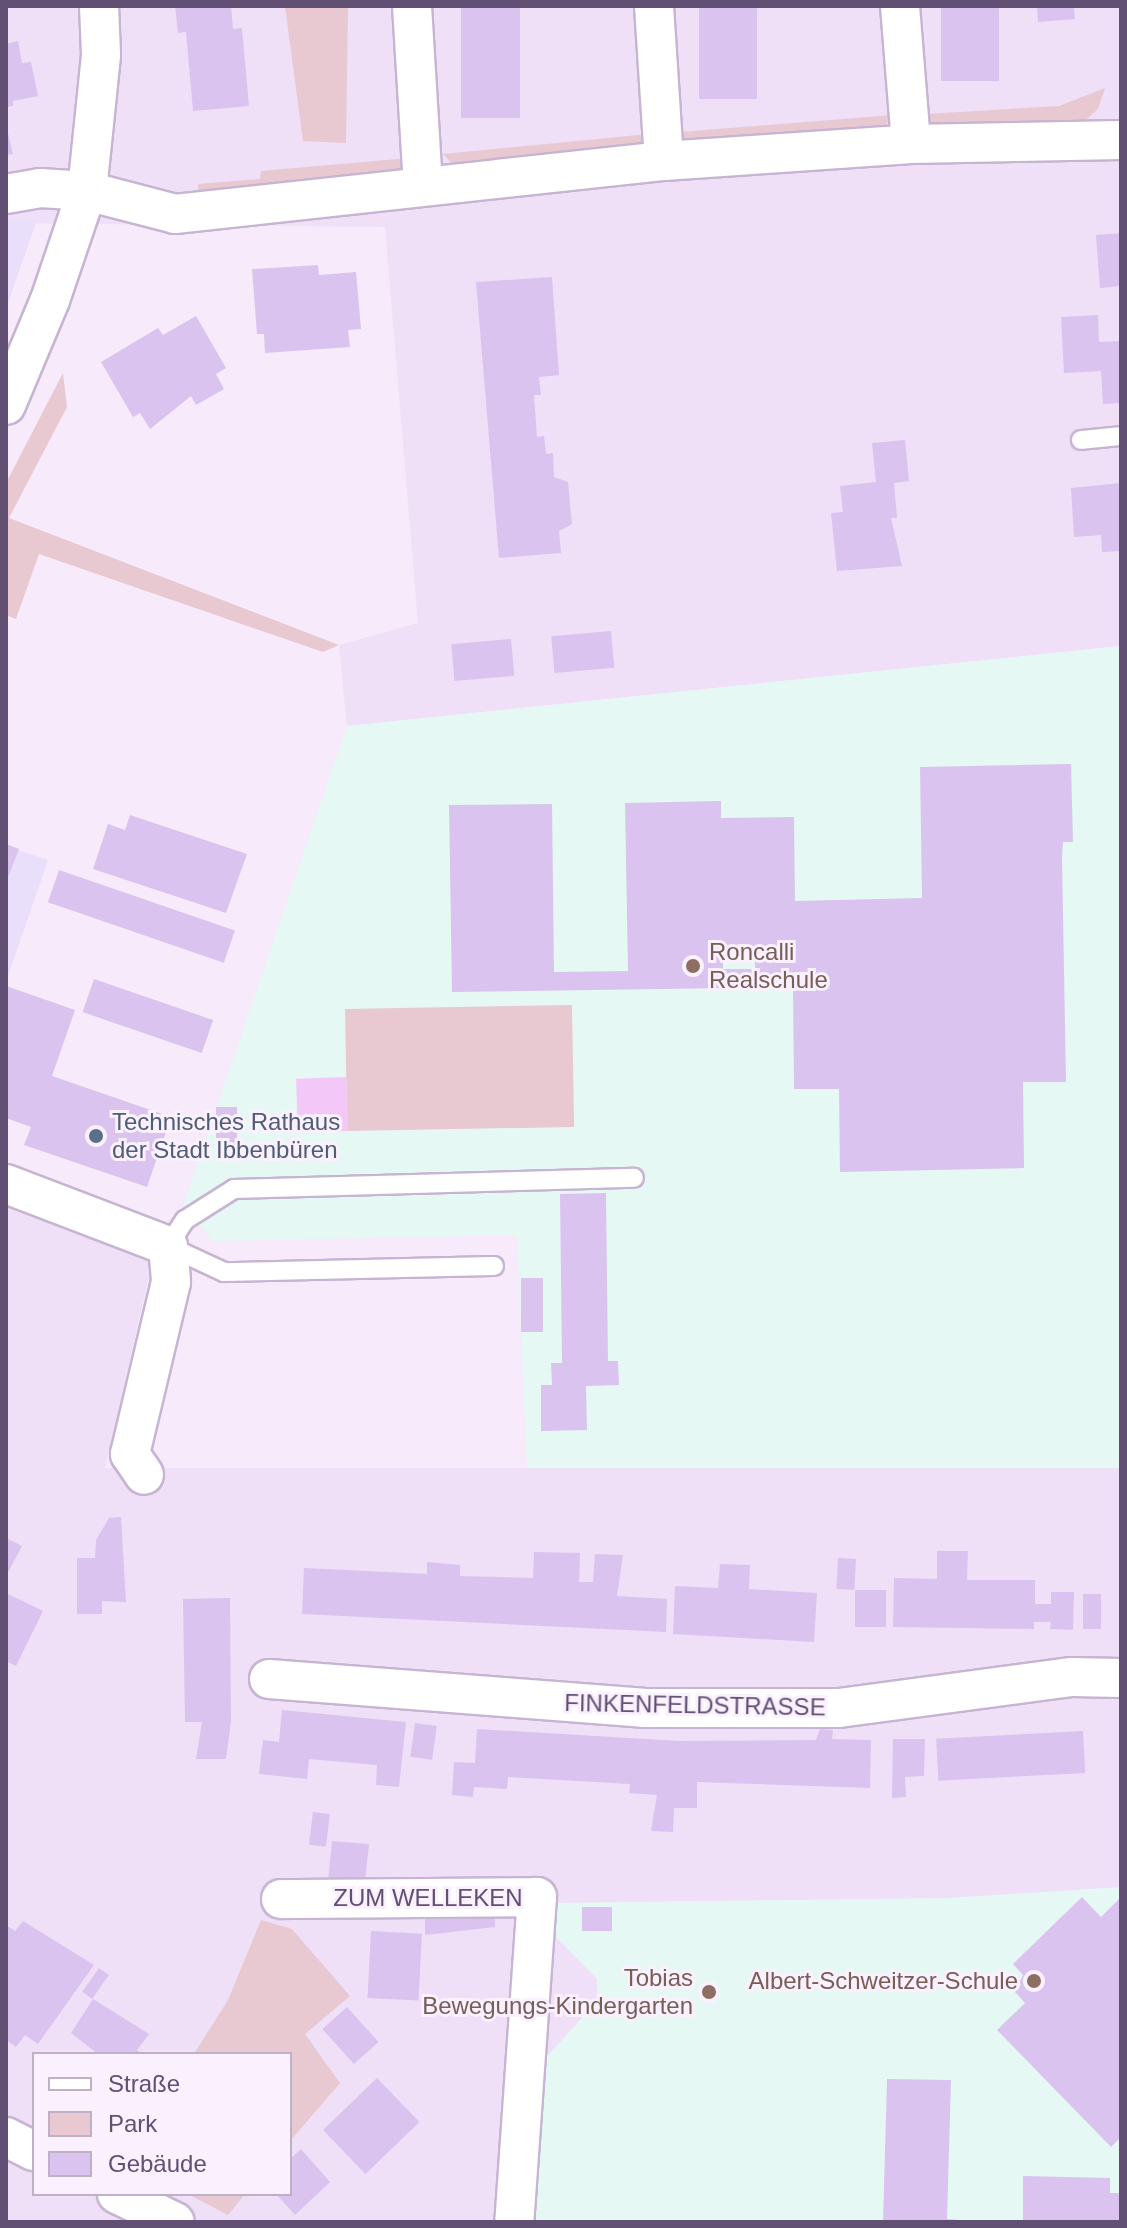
<!DOCTYPE html>
<html>
<head>
<meta charset="utf-8">
<style>
	body { margin:0 }
	#map { position:relative; width:1127px; height:2228px; overflow:hidden; background:#f6eafb; font-family:Arial,sans-serif }
	div>[style] { position:absolute }
	[style*='--x'] { left:calc(var(--x)*1px); top:calc(var(--y)*1px); width:calc(var(--w)*1px); rotate:calc(var(--a)*1deg) }
	.residential>* { inset:0; background:#efdff7 }
	.commercial>* { inset:0; background:#eadffa }
	.education>* { inset:0; background:#e6f8f3 }
	.green>* { inset:0; background:#e8c9d2; transform-origin:0 0 }
	.sand>* { inset:0; background:#f3c7f8; transform-origin:0 0 }
	.building>* { inset:0; background:#dac3ef; transform-origin:0 0 }
	.roads { filter:drop-shadow(2px 0 #c6b5d2) drop-shadow(-2px 0 #c6b5d2) drop-shadow(0 2px #c6b5d2) drop-shadow(0 -2px #c6b5d2) }
	.lane>* { height:18px; margin:-9px; padding:0 9px; transform-origin:9px; border-radius:9px; background:#fff }
	.street>* { height:38px; margin:-19px; padding:0 19px; transform-origin:19px; border-radius:19px; background:#fff }
	.dots>* { width:22px; height:22px; translate:-50% -50%; box-sizing:border-box; border:4px solid #faf0fe; border-radius:50% }
	span { translate:-50% -50%; white-space:nowrap; text-align:center; line-height:1.15; -webkit-text-stroke:6px #faf0fe; paint-order:stroke }
	.education-label { font-size:24px; color:#785e54 }
	.left { translate:0 -50%; text-align:left }
	.right { translate:-100% -50%; text-align:right }
	.service-label { font-size:24px; color:#4e5e75 }
	.street-label { font-size:24px; color:#614f74 }
	.frame { position:absolute; inset:0; border:8px solid #614f74; pointer-events:none }
	.legend { position:absolute; left:32px; top:2052px; width:260px; height:144px; box-sizing:border-box; background:#faf0fe; border:2px solid #bdb0c7; margin:0; padding:10px 14px; list-style:none; font-size:24px; color:#614f74 }
	.legend li { display:flex; align-items:center; gap:16px; height:40px }
	.legend b { width:40px; border:2px solid #bdb0c7 }
</style>
</head>
<body>
<div id="map">
	<div class="residential">
		<i style="clip-path:polygon(6px 6px,1121px 6px,1121px 646px,347px 726px,339px 645px,418px 623px,385px 227px,6px 223px)"></i>
		<i style="clip-path:polygon(evenodd,6px 1206px,154px 1255px,105px 1468px,1121px 1468px,1121px 2222px,6px 2222px,6px 1206px,34px 2054px,290px 2054px,290px 2194px,34px 2194px,34px 2054px)"></i>
	</div>
	<div class="commercial">
		<i style="clip-path:polygon(6px 219px,37px 220px,6px 309px)"></i>
		<i style="clip-path:polygon(6px 846px,48px 860px,6px 982px)"></i>
	</div>
	<div class="education">
		<i style="clip-path:polygon(1121px 646px,1121px 1468px,527px 1468px,517px 1235px,213px 1241px,183px 1206px,347px 726px)"></i>
		<i style="clip-path:polygon(1121px 1887px,1121px 2222px,533px 2222px,543px 2061px,597px 2001px,597px 1979px,548px 1929px,550px 1903px,947px 1898px)"></i>
	</div>
	<div class="green">
		<i style="clip-path:polygon(285px 6px,348px 6px,346px 143px,303px 141px)"></i>
		<i style="clip-path:polygon(1105px 88px,1098px 109px,1082px 123px,931px 125px,927px 120px,926px 114px,1059px 106px)"></i>
		<i style="clip-path:polygon(893px 115px,883px 128px,686px 142px,680px 132px)"></i>
		<i style="clip-path:polygon(648px 134px,635px 150px,453px 165px,443px 154px)"></i>
		<i style="clip-path:polygon(409px 158px,399px 171px,198px 194px,198px 184px,260px 179px,261px 171px)"></i>
		<i style="clip-path:polygon(63px 373px,67px 407px,9px 518px,339px 645px,323px 652px,39px 554px,16px 619px,6px 615px,6px 483px)"></i>
		<i style="left:572px;top:1005px;width:122px;height:227px;rotate:89deg"></i>
		<i style="clip-path:polygon(261px 1920px,292px 1929px,350px 1996px,305px 2034px,340px 2083px,290px 2141px,290px 2054px,194px 2054px,228px 2000px)"></i>
		<i style="clip-path:polygon(188px 2194px,245px 2194px,228px 2215px)"></i>
	</div>
	<div class="sand">
		<i style="left:346px;top:1077px;width:54px;height:50px;rotate:88deg"></i>
	</div>
	<div class="building">
		<i style="clip-path:polygon(175px 6px,231px 6px,233px 29px,242px 28px,249px 106px,193px 111px,186px 32px,178px 33px)"></i>
		<i style="left:461px;top:6px;width:59px;height:112px"></i>
		<i style="left:699px;top:6px;width:58px;height:93px"></i>
		<i style="left:941px;top:6px;width:58px;height:75px"></i>
		<i style="clip-path:polygon(1037px 6px,1074px 6px,1075px 19px,1038px 22px)"></i>
		<i style="clip-path:polygon(18px 41px,22px 63px,31px 62px,38px 96px,13px 101px,13px 106px,6px 107px,6px 44px)"></i>
		<i style="clip-path:polygon(6px 125px,13px 154px,6px 155px)"></i>
		<i style="clip-path:polygon(1121px 233px,1121px 286px,1100px 288px,1096px 235px)"></i>
		<i style="clip-path:polygon(318px 265px,319px 275px,356px 272px,361px 329px,348px 330px,350px 347px,265px 353px,264px 334px,257px 334px,252px 269px)"></i>
		<i style="clip-path:polygon(552px 277px,559px 375px,539px 377px,541px 395px,534px 395px,537px 437px,544px 436px,546px 454px,553px 453px,554px 477px,568px 482px,572px 524px,559px 531px,561px 553px,499px 558px,476px 282px)"></i>
		<i style="clip-path:polygon(1098px 315px,1099px 342px,1121px 341px,1121px 403px,1103px 404px,1101px 371px,1064px 373px,1061px 317px)"></i>
		<i style="clip-path:polygon(196px 316px,226px 368px,216px 374px,224px 389px,196px 405px,191px 396px,150px 429px,140px 413px,133px 417px,101px 362px,158px 328px,163px 335px)"></i>
		<i style="clip-path:polygon(905px 440px,909px 481px,894px 483px,897px 518px,891px 518px,902px 566px,837px 571px,831px 513px,843px 512px,840px 486px,876px 482px,872px 443px)"></i>
		<i style="clip-path:polygon(1121px 483px,1121px 551px,1102px 552px,1101px 535px,1074px 537px,1071px 488px)"></i>
		<i style="left:611px;top:631px;width:37px;height:60px;rotate:85deg"></i>
		<i style="left:511px;top:639px;width:37px;height:60px;rotate:85deg"></i>
		<i style="clip-path:polygon(evenodd,1071px 764px,1073px 842px,1063px 842px,1062px 857px,1066px 1082px,1023px 1082px,1024px 1168px,840px 1172px,839px 1089px,794px 1089px,793px 987px,452px 992px,449px 805px,552px 804px,554px 972px,628px 971px,625px 803px,721px 801px,721px 818px,794px 817px,795px 901px,922px 898px,920px 767px,1071px 764px,755px 951px,755px 969px,723px 969px,723px 952px,755px 951px)"></i>
		<i style="clip-path:polygon(130px 815px,247px 854px,226px 913px,93px 869px,108px 824px,125px 830px)"></i>
		<i style="clip-path:polygon(6px 844px,19px 849px,6px 882px)"></i>
		<i style="left:59px;top:870px;width:186px;height:34px;rotate:19deg"></i>
		<i style="left:94px;top:979px;width:126px;height:35px;rotate:19deg"></i>
		<i style="clip-path:polygon(6px 986px,75px 1010px,52px 1076px,171px 1117px,147px 1187px,24px 1145px,31px 1127px,6px 1118px)"></i>
		<i style="left:237px;top:1107px;width:38px;height:21px;rotate:90deg"></i>
		<i style="clip-path:polygon(606px 1193px,608px 1361px,618px 1361px,619px 1385px,586px 1386px,587px 1430px,541px 1431px,541px 1385px,552px 1385px,551px 1363px,562px 1363px,560px 1194px)"></i>
		<i style="left:521px;top:1278px;width:22px;height:54px"></i>
		<i style="clip-path:polygon(121px 1517px,126px 1602px,102px 1601px,102px 1614px,77px 1614px,77px 1558px,95px 1558px,96px 1540px,109px 1518px)"></i>
		<i style="clip-path:polygon(6px 1538px,22px 1546px,6px 1576px)"></i>
		<i style="clip-path:polygon(937px 1551px,968px 1551px,967px 1580px,1035px 1580px,1035px 1604px,1051px 1604px,1051px 1592px,1074px 1592px,1073px 1630px,1050px 1629px,1051px 1622px,1034px 1622px,1034px 1629px,893px 1627px,894px 1578px,937px 1579px)"></i>
		<i style="clip-path:polygon(534px 1552px,580px 1553px,579px 1582px,593px 1582px,595px 1554px,623px 1555px,617px 1596px,667px 1599px,666px 1632px,302px 1614px,304px 1568px,427px 1574px,427px 1562px,460px 1565px,460px 1576px,533px 1578px)"></i>
		<i style="left:838px;top:1558px;width:18px;height:31px;rotate:3deg"></i>
		<i style="clip-path:polygon(720px 1564px,750px 1565px,749px 1589px,817px 1593px,814px 1642px,673px 1634px,675px 1586px,718px 1588px)"></i>
		<i style="left:855px;top:1590px;width:31px;height:37px"></i>
		<i style="clip-path:polygon(6px 1593px,43px 1611px,16px 1666px,6px 1661px)"></i>
		<i style="left:1083px;top:1594px;width:18px;height:35px"></i>
		<i style="clip-path:polygon(230px 1598px,231px 1721px,226px 1759px,196px 1759px,202px 1722px,185px 1722px,183px 1599px)"></i>
		<i style="clip-path:polygon(282px 1710px,406px 1722px,399px 1787px,376px 1785px,377px 1765px,309px 1759px,307px 1779px,259px 1774px,263px 1740px,279px 1742px)"></i>
		<i style="left:415px;top:1723px;width:22px;height:34px;rotate:8deg"></i>
		<i style="clip-path:polygon(477px 1729px,679px 1741px,816px 1740px,820px 1729px,833px 1730px,832px 1739px,871px 1740px,870px 1788px,697px 1782px,697px 1808px,674px 1808px,673px 1832px,651px 1831px,657px 1795px,629px 1793px,630px 1784px,508px 1777px,507px 1789px,474px 1787px,473px 1797px,452px 1795px,454px 1762px,475px 1763px)"></i>
		<i style="left:1083px;top:1731px;width:42px;height:147px;rotate:87deg"></i>
		<i style="clip-path:polygon(893px 1739px,925px 1739px,924px 1776px,905px 1777px,906px 1797px,892px 1798px)"></i>
		<i style="left:313px;top:1812px;width:17px;height:33px;rotate:7deg"></i>
		<i style="clip-path:polygon(332px 1841px,369px 1844px,365px 1880px,328px 1881px)"></i>
		<i style="clip-path:polygon(1082px 1897px,1101px 1917px,1121px 1897px,1121px 2137px,1111px 2147px,997px 2030px,1025px 2003px,1015px 1992px,1023px 1975px,1013px 1964px)"></i>
		<i style="clip-path:polygon(495px 1906px,495px 1927px,425px 1935px,425px 1907px)"></i>
		<i style="left:582px;top:1907px;width:30px;height:24px"></i>
		<i style="clip-path:polygon(23px 1921px,94px 1965px,38px 2044px,25px 2035px,16px 2047px,6px 2040px,6px 1925px,15px 1931px)"></i>
		<i style="left:371px;top:1931px;width:51px;height:67px;rotate:3deg"></i>
		<i style="left:99px;top:1968px;width:12px;height:29px;rotate:35deg"></i>
		<i style="clip-path:polygon(93px 1999px,149px 2034px,137px 2050px,142px 2054px,98px 2054px,71px 2033px)"></i>
		<i style="left:347px;top:2007px;width:47px;height:33px;rotate:48deg"></i>
		<i style="left:377px;top:2078px;width:61px;height:75px;rotate:46deg"></i>
		<i style="clip-path:polygon(887px 2079px,951px 2080px,947px 2219px,984px 2222px,883px 2222px)"></i>
		<i style="clip-path:polygon(301px 2149px,330px 2182px,295px 2215px,276px 2194px,290px 2194px,290px 2159px)"></i>
		<i style="clip-path:polygon(1023px 2176px,1110px 2178px,1110px 2193px,1121px 2193px,1121px 2222px,1023px 2222px)"></i>
	</div>
	<div class="roads">
		<div class="lane">
			<i style="--x:1081;--y:440;--w:40;--a:-5.7"></i>
			<i style="--x:494;--y:1266;--w:270;--a:178.7"></i>
			<i style="--x:224;--y:1272;--w:62;--a:-155.1"></i>
			<i style="--x:168;--y:1246;--w:31;--a:-57"></i>
			<i style="--x:185;--y:1220;--w:58;--a:-32.3"></i>
			<i style="--x:234;--y:1189;--w:400;--a:-1.6"></i>
		</div>
		<div class="street">
			<i style="--x:412;--y:6;--w:178;--a:86.5"></i>
			<i style="--x:654;--y:6;--w:155;--a:86.3"></i>
			<i style="--x:900;--y:6;--w:138;--a:85.4"></i>
			<i style="--x:6;--y:194;--w:35;--a:-10"></i>
			<i style="--x:40;--y:188;--w:47;--a:3.7"></i>
			<i style="--x:87;--y:191;--w:91;--a:14.6"></i>
			<i style="--x:175;--y:214;--w:492;--a:-6.2"></i>
			<i style="--x:664;--y:161;--w:248;--a:-3.9"></i>
			<i style="--x:911;--y:144;--w:210;--a:-1.1"></i>
			<i style="--x:6;--y:405;--w:114;--a:-67.3"></i>
			<i style="--x:50;--y:300;--w:115;--a:-71.3"></i>
			<i style="--x:87;--y:191;--w:137;--a:-84.1"></i>
			<i style="--x:101;--y:55;--w:49;--a:-92.3"></i>
			<i style="--x:6;--y:1184;--w:173;--a:20.9"></i>
			<i style="--x:168;--y:1246;--w:36;--a:85"></i>
			<i style="--x:171;--y:1282;--w:177;--a:103.4"></i>
			<i style="--x:130;--y:1454;--w:25;--a:56"></i>
			<i style="--x:269;--y:1679;--w:375;--a:4.4"></i>
			<i style="--x:643;--y:1708;--w:196;--a:0"></i>
			<i style="--x:839;--y:1708;--w:235;--a:-7.6"></i>
			<i style="--x:1072;--y:1677;--w:49;--a:1.2"></i>
			<i style="--x:281;--y:1899;--w:256;--a:-0.4"></i>
			<i style="--x:537;--y:1897;--w:326;--a:94"></i>
			<i style="--x:6;--y:2137;--w:31;--a:27"></i>
			<i style="--x:117;--y:2194;--w:64;--a:25.8"></i>
		</div>
	</div>
	<div class="dots">
		<i style="left:693px;top:966px;background:#8d6e63"></i>
		<i style="left:96px;top:1136px;background:#5c6f8a"></i>
		<i style="left:1034px;top:1981px;background:#8d6e63"></i>
		<i style="left:709px;top:1992px;background:#8d6e63"></i>
	</div>
	<div class="education-label">
		<span class="left" style="left:709px;top:966px">Roncalli<br>Realschule</span>
		<span class="right" style="left:693px;top:1992px">Tobias<br>Bewegungs-Kindergarten</span>
		<span class="right" style="left:1018px;top:1981px">Albert-Schweitzer-Schule</span>
	</div>
	<div class="service-label">
		<span class="left" style="left:112px;top:1136px">Technisches Rathaus<br>der Stadt Ibbenbüren</span>
	</div>
	<div class="street-label">
		<span style="left:695px;top:1705px;rotate:1deg">FINKENFELDSTRASSE</span>
		<span style="left:428px;top:1898px">ZUM WELLEKEN</span>
	</div>
	<div class="frame"></div>
	<ul class="legend">
	<li><b style="height:10px;background:#fff"></b>Straße</li>
	<li><b style="height:22px;background:#e8c9d2"></b>Park</li>
	<li><b style="height:22px;background:#dac3ef"></b>Gebäude</li>
	</ul>
</div>
</body>
</html>
